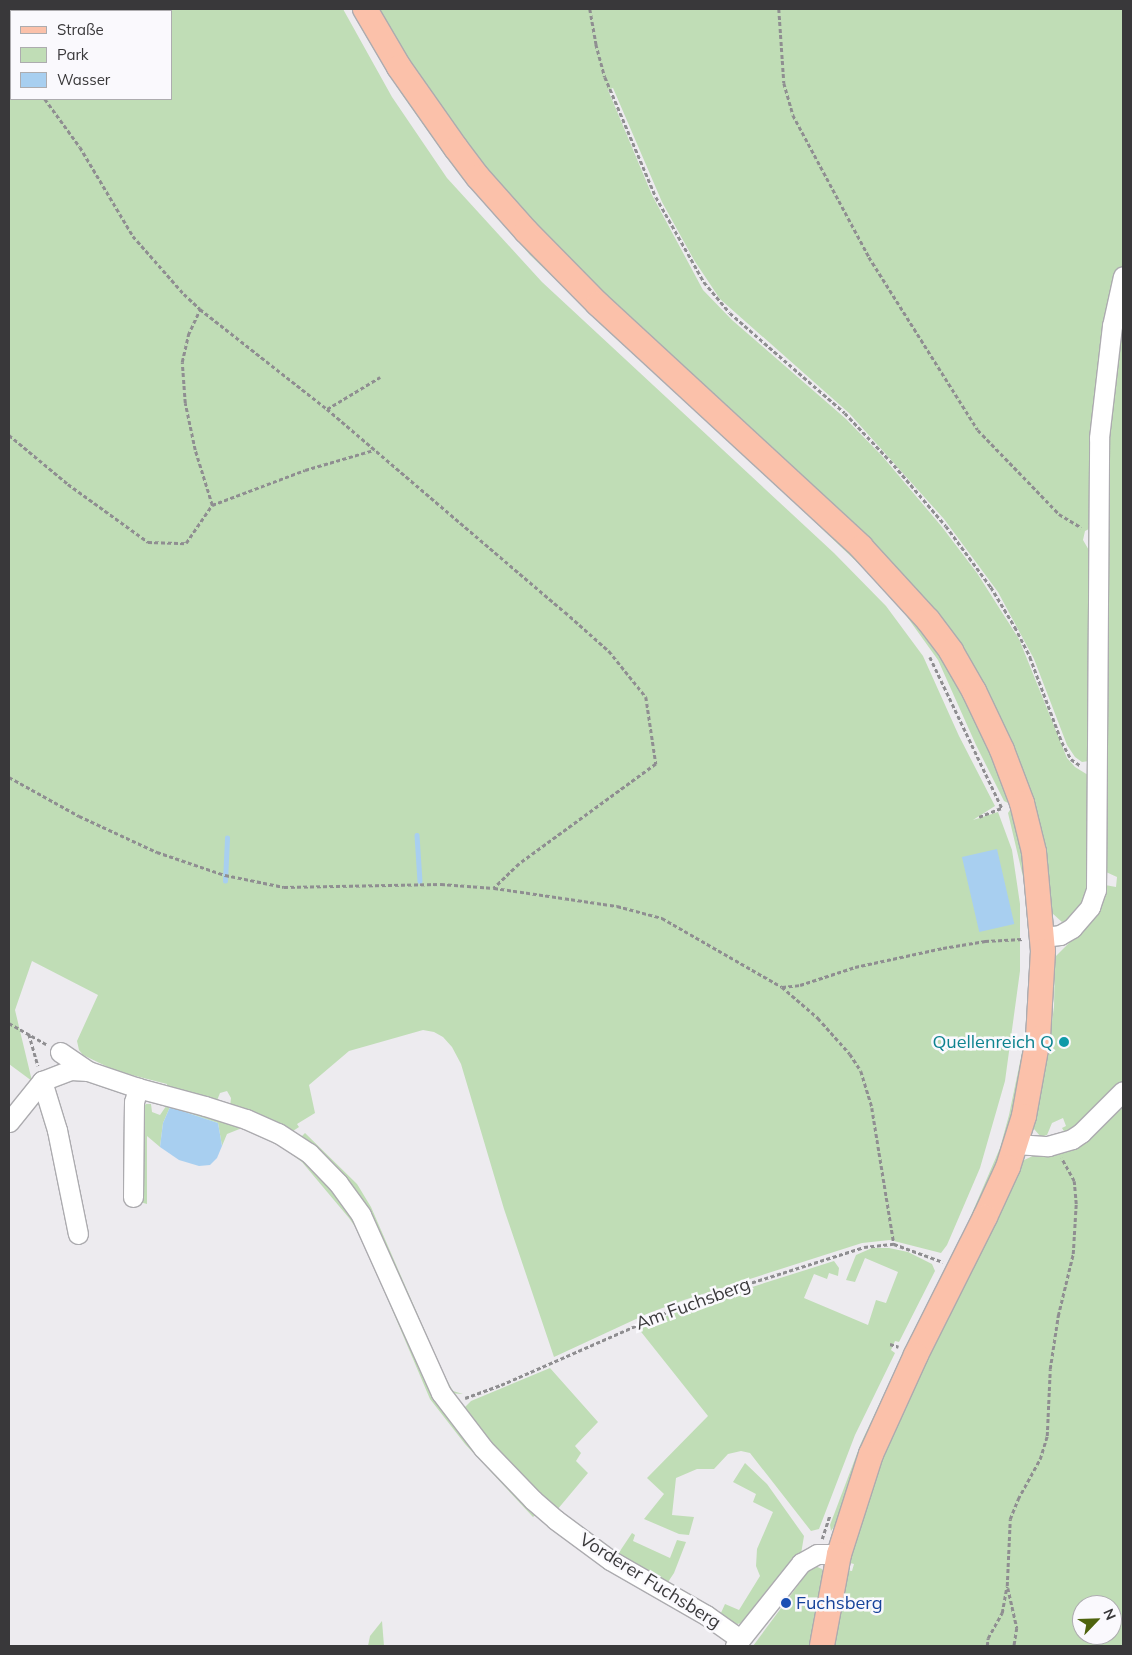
<!DOCTYPE html>
<html>
<head>
<meta charset="utf-8">
<style>
	body { margin:0 }
	#map { position:relative; width:1132px; height:1655px; overflow:hidden; background:#edebef; font-family:Mulish,sans-serif }
	div>[style] { position:absolute }
	[style*='--x'] { left:calc(var(--x)*1px); top:calc(var(--y)*1px); width:calc(var(--w)*1px); rotate:calc(var(--a)*1deg) }
	.green>* { inset:0; background:#c0ddb6 }
	.water>* { inset:0; background:#a8cff0; transform-origin:0 0 }
	.stream>* { height:4.5px; margin:-2.25px; padding:0 2.25px; transform-origin:2.25px; border-radius:2.25px; background:#a8cff0 }
	.path>* { height:2.5px; margin-top:-1.25px; transform-origin:0; background:repeating-linear-gradient(90deg,#8f8e91 0 4px,transparent 0 6.5px) }
	.roads { filter:drop-shadow(1px 0 #acabaf) drop-shadow(-1px 0 #acabaf) drop-shadow(0 1px #acabaf) drop-shadow(0 -1px #acabaf) }
	.minor>* { height:19px; margin:-9.5px; padding:0 9.5px; transform-origin:9.5px; border-radius:9.5px; background:#fff }
	.major>* { height:24px; margin:-12px; padding:0 12px; transform-origin:12px; border-radius:12px; background:#fbc1aa }
	.dots>* { width:14px; height:14px; translate:-50% -50%; box-sizing:border-box; border:2px solid #faf9fd; border-radius:50% }
	span { translate:-50% -50%; white-space:nowrap; text-align:center; line-height:1.15; -webkit-text-stroke:5px #faf9fd; paint-order:stroke }
	.culture-label { font-size:18px; color:#0d838f }
	.right { translate:-100% -50%; text-align:right }
	.street-label { font-size:18px; color:#39383a }
	.transit-label { font-size:18px; color:#164399 }
	.left { translate:0 -50%; text-align:left }
	.frame { position:absolute; inset:0; border:10px solid #39383a; pointer-events:none }
	.legend { position:absolute; left:10px; top:10px; width:162px; height:90px; box-sizing:border-box; background:#faf9fd; border:1px solid #adacaf; margin:0; padding:6px 9px; list-style:none; font-size:15px; color:#39383a }
	.legend li { display:flex; align-items:center; gap:10px; height:25px }
	.legend b { width:25px; border:1px solid #adacaf }
	.north { position:absolute; left:1072px; top:1595px; width:50px; height:50px; box-sizing:border-box; background:#faf9fd; border:1px solid #adacaf; border-radius:50%; rotate:66deg; font-size:14px; font-weight:700; line-height:20px; text-align:center; color:#39383a }
	.north::after { content:''; display:block; margin:auto; width:18px; height:22px; background:#4e630d; clip-path:polygon(50% 0,100% 100%,50% 72%,0 100%) }
</style>
</head>
<body>
<div id="map">
	<div class="green">
		<i style="clip-path:polygon(evenodd,9px 9px,343px 9px,392px 97px,447px 178px,542px 282px,834px 553px,886px 606px,923px 656px,959px 736px,995px 806px,973px 820px,998px 812px,1012px 850px,1020px 904px,1020px 971px,1005px 1081px,980px 1168px,947px 1245px,941px 1253px,890px 1240px,862px 1243px,684px 1300px,649px 1313px,554px 1357px,504px 1209px,461px 1064px,452px 1047px,443px 1037px,434px 1032px,423px 1030px,349px 1051px,309px 1085px,315px 1113px,297px 1124px,299px 1127px,290px 1133px,230px 1107px,231px 1098px,227px 1091px,220px 1093px,216px 1103px,167px 1089px,167px 1084px,116px 1071px,83px 1055px,79px 1050px,77px 1041px,98px 995px,32px 961px,15px 1010px,32px 1081px,9px 1064px,9px 9px,11px 11px,171px 11px,171px 99px,11px 99px,11px 11px)"></i>
		<i style="clip-path:polygon(351px 9px,357px 9px,465px 179px,462px 178px,444px 154px,401px 93px)"></i>
		<i style="clip-path:polygon(evenodd,374px 9px,1123px 9px,1123px 1646px,833px 1646px,845px 1570px,852px 1571px,854px 1564px,846px 1562px,874px 1475px,916px 1383px,981px 1253px,1022px 1161px,1037px 1154px,1065px 1133px,1062px 1128px,1066px 1126px,1063px 1118px,1052px 1123px,1047px 1135px,1041px 1137px,1034px 1129px,1033px 1118px,1046px 1065px,1054px 1007px,1055px 957px,1088px 924px,1101px 902px,1105px 885px,1116px 887px,1117px 877px,1106px 872px,1108px 542px,1091px 528px,1085px 531px,1083px 540px,1090px 552px,1089px 761px,1082px 762px,1075px 757px,1067px 745px,1034px 659px,998px 592px,944px 519px,849px 413px,720px 299px,694px 260px,662px 202px,613px 88px,608px 90px,652px 195px,703px 290px,732px 320px,846px 419px,883px 457px,942px 527px,977px 573px,1019px 639px,1067px 758px,1075px 767px,1088px 775px,1090px 879px,1085px 901px,1066px 921px,1062px 922px,1052px 913px,954px 641px,572px 267px,464px 143px,374px 9px,1082px 1605px,1112px 1605px,1112px 1635px,1082px 1635px,1082px 1605px)"></i>
		<i style="clip-path:polygon(472px 188px,585px 308px,530px 255px)"></i>
		<i style="clip-path:polygon(595px 317px,715px 428px,599px 323px)"></i>
		<i style="clip-path:polygon(722px 434px,830px 530px,903px 604px,942px 658px,957px 684px,984px 735px,1008px 803px,1004px 801px,976px 745px,938px 660px,900px 607px,860px 565px)"></i>
		<i style="clip-path:polygon(1010px 810px,1016px 822px,1027px 866px,1035px 930px,1035px 947px,1032px 950px,1024px 881px,1008px 813px)"></i>
		<i style="clip-path:polygon(1034px 955px,1022px 1081px,1003px 1152px,954px 1255px,1000px 1148px,1009px 1115px,1026px 1033px)"></i>
		<i style="clip-path:polygon(169px 1102px,210px 1111px,247px 1123px,286px 1143px,311px 1162px,329px 1187px,355px 1213px,365px 1231px,383px 1270px,381px 1272px,395px 1305px,398px 1305px,432px 1386px,430px 1390px,441px 1408px,444px 1407px,471px 1442px,538px 1513px,533px 1517px,465px 1444px,430px 1399px,360px 1234px,349px 1218px,302px 1162px,276px 1143px,242px 1128px,227px 1134px,222px 1146px,218px 1123px,170px 1107px,163px 1123px,160px 1147px,147px 1136px,147px 1204px,140px 1202px,140px 1109px,146px 1104px,151px 1104px,152px 1112px,160px 1115px)"></i>
		<i style="clip-path:polygon(305px 1133px,357px 1184px,371px 1207px,444px 1375px,453px 1391px,463px 1394px,448px 1393px,405px 1294px,300px 1138px)"></i>
		<i style="clip-path:polygon(872px 1248px,889px 1248px,908px 1252px,932px 1264px,935px 1271px,899px 1342px,895px 1341px,891px 1350px,895px 1353px,855px 1435px,819px 1529px,811px 1531px,750px 1453px,741px 1451px,728px 1454px,714px 1469px,697px 1469px,676px 1478px,672px 1515px,694px 1517px,689px 1535px,679px 1534px,644px 1519px,664px 1494px,647px 1478px,708px 1416px,638px 1328px,686px 1308px,834px 1261px,839px 1268px,838px 1276px,829px 1273px,827px 1279px,814px 1274px,804px 1298px,868px 1325px,876px 1300px,886px 1303px,898px 1272px,865px 1258px,855px 1282px,846px 1280px,856px 1255px)"></i>
		<i style="clip-path:polygon(902px 1356px,838px 1521px,831px 1531px,830px 1525px,861px 1443px)"></i>
		<i style="clip-path:polygon(550px 1368px,598px 1422px,575px 1446px,581px 1453px,576px 1461px,588px 1473px,557px 1510px,501px 1456px,464px 1408px,471px 1401px)"></i>
		<i style="clip-path:polygon(745px 1463px,767px 1484px,804px 1536px,801px 1554px,782px 1571px,761px 1604px,743px 1623px,737px 1624px,720px 1615px,725px 1604px,739px 1610px,760px 1576px,756px 1566px,757px 1549px,773px 1512px,753px 1502px,756px 1494px,733px 1482px)"></i>
		<i style="clip-path:polygon(632px 1533px,635px 1535px,633px 1541px,670px 1558px,677px 1540px,686px 1542px,674px 1573px,668px 1582px,662px 1582px,618px 1554px)"></i>
		<i style="clip-path:polygon(813px 1565px,822px 1569px,824px 1576px,814px 1646px,753px 1646px)"></i>
		<i style="clip-path:polygon(382px 1621px,384px 1646px,368px 1646px,370px 1636px)"></i>
	</div>
	<div class="water">
		<i style="left:997px;top:849px;width:77px;height:36px;rotate:77deg"></i>
		<i style="clip-path:polygon(170px 1107px,218px 1123px,222px 1146px,217px 1158px,210px 1165px,199px 1166px,179px 1160px,160px 1147px,163px 1123px)"></i>
	</div>
	<div class="stream">
		<i style="--x:417;--y:835;--w:46;--a:86.3"></i>
		<i style="--x:225;--y:881;--w:43;--a:-87.3"></i>
	</div>
	<div class="path">
		<i style="--x:590;--y:9;--w:36;--a:80"></i>
		<i style="--x:596;--y:44;--w:34;--a:75"></i>
		<i style="--x:605;--y:77;--w:130;--a:67"></i>
		<i style="--x:656;--y:197;--w:98;--a:60.5"></i>
		<i style="--x:704;--y:282;--w:40;--a:50"></i>
		<i style="--x:730;--y:313;--w:152;--a:41"></i>
		<i style="--x:845;--y:413;--w:71;--a:46.7"></i>
		<i style="--x:894;--y:465;--w:80;--a:49.6"></i>
		<i style="--x:946;--y:526;--w:76;--a:53.6"></i>
		<i style="--x:991;--y:587;--w:47;--a:59"></i>
		<i style="--x:1015;--y:627;--w:34;--a:63"></i>
		<i style="--x:1030;--y:657;--w:91;--a:69.4"></i>
		<i style="--x:1062;--y:742;--w:19;--a:62"></i>
		<i style="--x:1071;--y:759;--w:12;--a:35"></i>
		<i style="--x:779;--y:9;--w:74;--a:86.1"></i>
		<i style="--x:784;--y:83;--w:33;--a:74"></i>
		<i style="--x:793;--y:115;--w:161;--a:61.8"></i>
		<i style="--x:869;--y:257;--w:204;--a:57.8"></i>
		<i style="--x:978;--y:430;--w:117;--a:46"></i>
		<i style="--x:1059;--y:514;--w:26;--a:31"></i>
		<i style="--x:9;--y:72;--w:2;--a:27"></i>
		<i style="--x:45;--y:99;--w:59;--a:53.9"></i>
		<i style="--x:80;--y:147;--w:104;--a:59.2"></i>
		<i style="--x:133;--y:236;--w:77;--a:48.7"></i>
		<i style="--x:184;--y:294;--w:22;--a:43"></i>
		<i style="--x:200;--y:309;--w:162;--a:38.2"></i>
		<i style="--x:327;--y:409;--w:313;--a:40.5"></i>
		<i style="--x:565;--y:612;--w:59;--a:41.6"></i>
		<i style="--x:609;--y:651;--w:59;--a:51.2"></i>
		<i style="--x:646;--y:697;--w:68;--a:81.5"></i>
		<i style="--x:656;--y:764;--w:170;--a:143.9"></i>
		<i style="--x:519;--y:864;--w:35;--a:136"></i>
		<i style="--x:327;--y:409;--w:62;--a:-31.1"></i>
		<i style="--x:9;--y:435;--w:77;--a:39.7"></i>
		<i style="--x:68;--y:484;--w:99;--a:35.9"></i>
		<i style="--x:148;--y:542;--w:38;--a:2"></i>
		<i style="--x:186;--y:543;--w:46;--a:-55.6"></i>
		<i style="--x:212;--y:505;--w:58;--a:-107.2"></i>
		<i style="--x:195;--y:450;--w:48;--a:-102"></i>
		<i style="--x:185;--y:403;--w:41;--a:-94.2"></i>
		<i style="--x:182;--y:362;--w:28;--a:-77"></i>
		<i style="--x:188;--y:335;--w:29;--a:-65"></i>
		<i style="--x:212;--y:505;--w:99;--a:-20.6"></i>
		<i style="--x:305;--y:470;--w:72;--a:-16.2"></i>
		<i style="--x:930;--y:657;--w:167;--a:64.5"></i>
		<i style="--x:9;--y:777;--w:80;--a:29.1"></i>
		<i style="--x:79;--y:816;--w:86;--a:24.8"></i>
		<i style="--x:157;--y:852;--w:72;--a:18.7"></i>
		<i style="--x:225;--y:875;--w:60;--a:11.5"></i>
		<i style="--x:284;--y:887;--w:157;--a:-1.1"></i>
		<i style="--x:441;--y:884;--w:53;--a:4.3"></i>
		<i style="--x:494;--y:888;--w:124;--a:8.3"></i>
		<i style="--x:617;--y:906;--w:47;--a:14.9"></i>
		<i style="--x:662;--y:918;--w:138;--a:29.9"></i>
		<i style="--x:782;--y:987;--w:48;--a:40.7"></i>
		<i style="--x:818;--y:1018;--w:48;--a:48.4"></i>
		<i style="--x:850;--y:1054;--w:20;--a:57"></i>
		<i style="--x:861;--y:1071;--w:39;--a:73"></i>
		<i style="--x:872;--y:1108;--w:138;--a:80.8"></i>
		<i style="--x:979;--y:817;--w:24;--a:-22"></i>
		<i style="--x:782;--y:987;--w:18;--a:-6"></i>
		<i style="--x:800;--y:985;--w:58;--a:-18.1"></i>
		<i style="--x:855;--y:967;--w:90;--a:-12.2"></i>
		<i style="--x:943;--y:948;--w:43;--a:-9.5"></i>
		<i style="--x:985;--y:941;--w:38;--a:-3"></i>
		<i style="--x:9;--y:1023;--w:43;--a:29.6"></i>
		<i style="--x:29;--y:1034;--w:33;--a:74"></i>
		<i style="--x:890;--y:1344;--w:9;--a:18"></i>
		<i style="--x:465;--y:1398;--w:38;--a:-20"></i>
		<i style="--x:501;--y:1385;--w:206;--a:-23.7"></i>
		<i style="--x:690;--y:1302;--w:182;--a:-17.5"></i>
		<i style="--x:864;--y:1247;--w:30;--a:-6"></i>
		<i style="--x:894;--y:1244;--w:52;--a:20.2"></i>
		<i style="--x:822;--y:1539;--w:25;--a:-72"></i>
		<i style="--x:1008;--y:1588;--w:41;--a:77.3"></i>
		<i style="--x:1017;--y:1628;--w:18;--a:99"></i>
		<i style="--x:987;--y:1646;--w:8;--a:-83"></i>
		<i style="--x:988;--y:1638;--w:29;--a:-61"></i>
		<i style="--x:1002;--y:1613;--w:27;--a:-80"></i>
		<i style="--x:1007;--y:1586;--w:67;--a:-87.4"></i>
		<i style="--x:1010;--y:1519;--w:22;--a:-68"></i>
		<i style="--x:1018;--y:1499;--w:46;--a:-61.2"></i>
		<i style="--x:1040;--y:1459;--w:24;--a:-73"></i>
		<i style="--x:1047;--y:1436;--w:67;--a:-87.4"></i>
		<i style="--x:1050;--y:1369;--w:54;--a:-81.4"></i>
		<i style="--x:1058;--y:1316;--w:64;--a:-76.4"></i>
		<i style="--x:1073;--y:1254;--w:50;--a:-86.6"></i>
		<i style="--x:1076;--y:1204;--w:23;--a:-95"></i>
		<i style="--x:1074;--y:1181;--w:26;--a:-119"></i>
	</div>
	<div class="roads">
		<div class="minor">
			<i style="--x:1042;--y:937;--w:18;--a:-6"></i>
			<i style="--x:1060;--y:935;--w:14;--a:-30"></i>
			<i style="--x:1072;--y:928;--w:28;--a:-49"></i>
			<i style="--x:1090;--y:907;--w:18;--a:-71"></i>
			<i style="--x:1096;--y:890;--w:452;--a:-89.6"></i>
			<i style="--x:1099;--y:438;--w:113;--a:-83.4"></i>
			<i style="--x:1112;--y:326;--w:51;--a:-77.6"></i>
			<i style="--x:60;--y:1052;--w:34;--a:34"></i>
			<i style="--x:88;--y:1071;--w:53;--a:18.8"></i>
			<i style="--x:138;--y:1088;--w:69;--a:15"></i>
			<i style="--x:205;--y:1106;--w:43;--a:17.6"></i>
			<i style="--x:246;--y:1119;--w:35;--a:24"></i>
			<i style="--x:278;--y:1133;--w:37;--a:33"></i>
			<i style="--x:309;--y:1153;--w:42;--a:46"></i>
			<i style="--x:338;--y:1183;--w:39;--a:54"></i>
			<i style="--x:361;--y:1215;--w:195;--a:65.8"></i>
			<i style="--x:441;--y:1393;--w:69;--a:52.6"></i>
			<i style="--x:483;--y:1448;--w:72;--a:46.1"></i>
			<i style="--x:533;--y:1500;--w:30;--a:41"></i>
			<i style="--x:556;--y:1520;--w:67;--a:36.5"></i>
			<i style="--x:610;--y:1560;--w:111;--a:29.8"></i>
			<i style="--x:706;--y:1615;--w:42;--a:35.2"></i>
			<i style="--x:42;--y:1081;--w:51;--a:73"></i>
			<i style="--x:57;--y:1130;--w:106;--a:78.6"></i>
			<i style="--x:9;--y:1122;--w:53;--a:-51.2"></i>
			<i style="--x:42;--y:1081;--w:31;--a:-21"></i>
			<i style="--x:71;--y:1070;--w:17;--a:3"></i>
			<i style="--x:1016;--y:1144;--w:32;--a:4"></i>
			<i style="--x:1048;--y:1146;--w:25;--a:-16"></i>
			<i style="--x:1072;--y:1139;--w:11;--a:-34"></i>
			<i style="--x:1081;--y:1133;--w:59;--a:-45"></i>
			<i style="--x:133;--y:1197;--w:95;--a:-89.4"></i>
			<i style="--x:134;--y:1102;--w:15;--a:-74"></i>
			<i style="--x:735;--y:1646;--w:106;--a:-51.5"></i>
			<i style="--x:801;--y:1563;--w:18;--a:-29"></i>
			<i style="--x:817;--y:1554;--w:22;--a:0"></i>
		</div>
		<div class="major">
			<i style="--x:365;--y:9;--w:67;--a:59.6"></i>
			<i style="--x:399;--y:67;--w:99;--a:54.9"></i>
			<i style="--x:456;--y:148;--w:36;--a:53"></i>
			<i style="--x:478;--y:177;--w:72;--a:48.4"></i>
			<i style="--x:526;--y:231;--w:103;--a:45.4"></i>
			<i style="--x:598;--y:304;--w:358;--a:42.7"></i>
			<i style="--x:861;--y:547;--w:99;--a:47.5"></i>
			<i style="--x:928;--y:620;--w:39;--a:53"></i>
			<i style="--x:951;--y:651;--w:46;--a:60.1"></i>
			<i style="--x:974;--y:691;--w:65;--a:64.6"></i>
			<i style="--x:1002;--y:750;--w:57;--a:69.3"></i>
			<i style="--x:1022;--y:803;--w:50;--a:76.2"></i>
			<i style="--x:1034;--y:852;--w:99;--a:84.8"></i>
			<i style="--x:1043;--y:951;--w:87;--a:93.3"></i>
			<i style="--x:1038;--y:1038;--w:79;--a:100.2"></i>
			<i style="--x:1024;--y:1116;--w:53;--a:107.4"></i>
			<i style="--x:1008;--y:1167;--w:55;--a:114.7"></i>
			<i style="--x:985;--y:1217;--w:154;--a:116.6"></i>
			<i style="--x:916;--y:1355;--w:109;--a:114.4"></i>
			<i style="--x:871;--y:1454;--w:105;--a:107.7"></i>
			<i style="--x:839;--y:1554;--w:94;--a:100.5"></i>
		</div>
	</div>
	<div class="dots">
		<i style="left:1064px;top:1042px;background:#0f9aa8"></i>
		<i style="left:786px;top:1603px;background:#1a4fb4"></i>
	</div>
	<div class="culture-label">
		<span class="right" style="left:1054px;top:1042px">Quellenreich Q</span>
	</div>
	<div class="street-label">
		<span style="left:693px;top:1304px;rotate:-20deg">Am Fuchsberg</span>
		<span style="left:650px;top:1581px;rotate:32deg">Vorderer Fuchsberg</span>
	</div>
	<div class="transit-label">
		<span class="left" style="left:796px;top:1603px">Fuchsberg</span>
	</div>
	<div class="frame"></div>
	<ul class="legend">
	<li><b style="height:6px;background:#fbc1aa"></b>Straße</li>
	<li><b style="height:14px;background:#c0ddb6"></b>Park</li>
	<li><b style="height:14px;background:#a8cff0"></b>Wasser</li>
	</ul>
	<div class="north">N</div>
</div>
</body>
</html>
